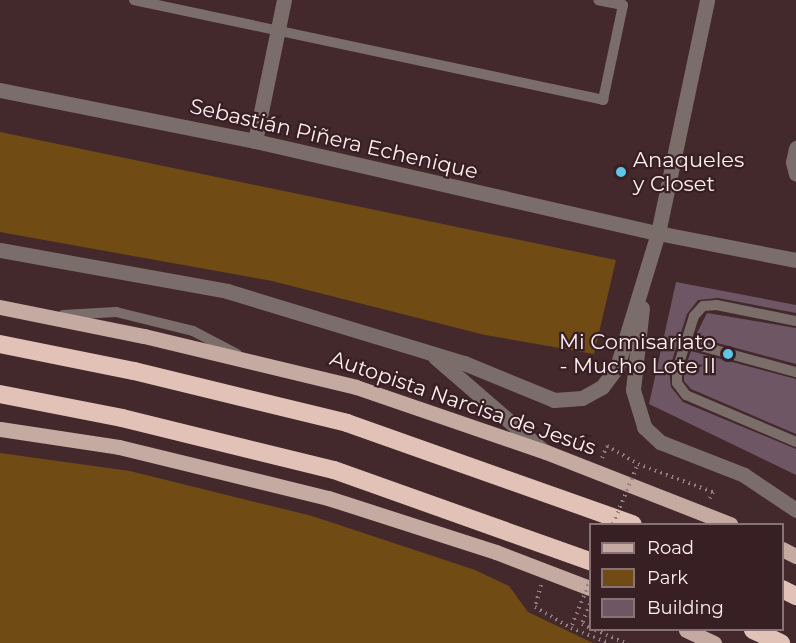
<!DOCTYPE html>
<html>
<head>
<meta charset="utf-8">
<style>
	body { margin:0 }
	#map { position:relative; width:796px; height:643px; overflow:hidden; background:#43292c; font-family:Montserrat,sans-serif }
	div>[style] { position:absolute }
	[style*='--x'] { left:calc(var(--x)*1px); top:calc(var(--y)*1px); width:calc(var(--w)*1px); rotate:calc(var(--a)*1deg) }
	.green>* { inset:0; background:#714b14 }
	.building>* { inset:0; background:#6e5665 }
	.path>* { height:4px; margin-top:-2px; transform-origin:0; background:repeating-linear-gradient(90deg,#947f81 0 1.5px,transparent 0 6px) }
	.lane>* { height:10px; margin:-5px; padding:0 5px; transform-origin:5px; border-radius:5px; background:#7b6e6a }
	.street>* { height:15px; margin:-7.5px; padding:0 7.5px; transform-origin:7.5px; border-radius:7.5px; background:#7b6e6a }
	.primary>* { height:15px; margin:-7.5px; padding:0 7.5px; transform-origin:7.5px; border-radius:7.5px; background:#c5aaa1 }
	.highway>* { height:18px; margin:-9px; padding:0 9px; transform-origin:9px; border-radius:9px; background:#e2c2b7 }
	.path-bridge>* { height:4px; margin-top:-2px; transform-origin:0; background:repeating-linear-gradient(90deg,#947f81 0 1.5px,transparent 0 6px) }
	.dots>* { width:16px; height:16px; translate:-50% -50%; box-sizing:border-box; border:3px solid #381f23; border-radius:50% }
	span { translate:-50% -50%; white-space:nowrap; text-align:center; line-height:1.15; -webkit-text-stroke:4.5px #381f23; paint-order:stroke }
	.street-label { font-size:21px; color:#feeff0 }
	.poi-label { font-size:21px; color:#feeff0 }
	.left { translate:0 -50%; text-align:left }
	.right { translate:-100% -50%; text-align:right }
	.legend { position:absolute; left:589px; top:523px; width:195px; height:108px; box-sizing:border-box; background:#381f23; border:2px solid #877275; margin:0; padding:8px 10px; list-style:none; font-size:18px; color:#feeff0 }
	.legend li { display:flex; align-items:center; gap:12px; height:30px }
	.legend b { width:30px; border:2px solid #877275 }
</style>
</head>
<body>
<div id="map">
	<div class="green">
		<i style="clip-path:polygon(0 132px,616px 260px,594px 354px,485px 335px,272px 281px,0 232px)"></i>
		<i style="clip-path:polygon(0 453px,130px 471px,312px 516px,475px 570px,509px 586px,528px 612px,593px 643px,0 643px)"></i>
	</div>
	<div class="building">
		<i style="clip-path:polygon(676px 282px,796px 305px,796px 313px,718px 298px,698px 300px,687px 314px,669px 370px,671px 387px,683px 402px,796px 449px,796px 475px,649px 404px)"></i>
		<i style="clip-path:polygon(707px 313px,796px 328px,796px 364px,695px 337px)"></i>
		<i style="clip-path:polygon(691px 351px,796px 379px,796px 434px,691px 389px,684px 381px,684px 371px)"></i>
	</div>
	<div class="path">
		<i style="--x:602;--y:458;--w:13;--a:-67"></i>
		<i style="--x:607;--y:446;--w:36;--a:30"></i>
		<i style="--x:638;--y:464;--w:80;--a:20.5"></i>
		<i style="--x:713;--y:492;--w:7;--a:117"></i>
		<i style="--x:541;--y:585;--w:23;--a:105"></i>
		<i style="--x:535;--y:607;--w:42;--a:30.3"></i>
		<i style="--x:571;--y:628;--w:41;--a:21.5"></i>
		<i style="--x:590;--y:604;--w:22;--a:112"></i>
		<i style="--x:582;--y:624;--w:9;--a:27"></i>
		<i style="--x:595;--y:630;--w:34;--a:23"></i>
	</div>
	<div class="lane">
		<i style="--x:134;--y:0;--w:480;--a:12"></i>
		<i style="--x:603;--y:100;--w:97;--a:-78.1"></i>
		<i style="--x:623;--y:5;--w:25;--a:-169"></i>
		<i style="--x:63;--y:315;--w:53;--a:-3.2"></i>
		<i style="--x:116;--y:312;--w:79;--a:13.9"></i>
		<i style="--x:193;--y:331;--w:50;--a:27.6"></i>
		<i style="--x:796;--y:321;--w:81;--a:-168.6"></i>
		<i style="--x:717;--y:305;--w:14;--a:176"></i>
		<i style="--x:703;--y:306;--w:13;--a:132"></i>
		<i style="--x:694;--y:316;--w:57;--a:107.5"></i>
		<i style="--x:677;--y:370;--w:13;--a:90"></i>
		<i style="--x:677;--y:383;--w:15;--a:53"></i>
		<i style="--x:686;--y:395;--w:120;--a:23.1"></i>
		<i style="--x:686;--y:342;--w:114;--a:15.3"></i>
	</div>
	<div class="street">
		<i style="--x:0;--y:90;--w:260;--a:11.3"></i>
		<i style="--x:255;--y:141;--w:413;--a:12.9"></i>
		<i style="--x:658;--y:233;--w:141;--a:11.1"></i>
		<i style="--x:255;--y:141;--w:144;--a:-78.4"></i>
		<i style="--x:796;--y:148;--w:14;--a:102"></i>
		<i style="--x:793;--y:162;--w:12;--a:76"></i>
		<i style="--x:0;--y:250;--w:231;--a:10.2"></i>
		<i style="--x:227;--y:291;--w:248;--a:16.9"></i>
		<i style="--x:464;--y:363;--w:97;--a:22.3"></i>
		<i style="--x:554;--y:400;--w:28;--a:-4"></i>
		<i style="--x:582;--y:398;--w:23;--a:-29"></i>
		<i style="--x:602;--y:387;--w:25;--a:-53"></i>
		<i style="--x:617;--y:367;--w:140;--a:-73"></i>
		<i style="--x:658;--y:233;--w:238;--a:-78.1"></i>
		<i style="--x:642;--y:308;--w:82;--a:96.3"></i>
		<i style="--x:633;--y:390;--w:39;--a:73"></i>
		<i style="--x:644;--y:427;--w:22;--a:43"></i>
		<i style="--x:660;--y:442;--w:90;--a:21.4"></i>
		<i style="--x:744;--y:475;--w:63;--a:33.9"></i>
		<i style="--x:435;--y:357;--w:144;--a:40.8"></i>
	</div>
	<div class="primary">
		<i style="--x:0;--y:307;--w:147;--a:11.4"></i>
		<i style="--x:144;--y:336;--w:218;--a:13.5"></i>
		<i style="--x:356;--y:387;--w:201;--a:18.9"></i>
		<i style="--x:546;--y:452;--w:198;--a:21.4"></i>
		<i style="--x:0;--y:429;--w:120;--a:8.6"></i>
		<i style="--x:119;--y:447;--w:215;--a:13.7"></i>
		<i style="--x:328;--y:498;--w:176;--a:17.8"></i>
		<i style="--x:496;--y:552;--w:101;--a:21"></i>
		<i style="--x:782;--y:549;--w:16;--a:27"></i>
		<i style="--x:686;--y:630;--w:31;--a:25"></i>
	</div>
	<div class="highway">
		<i style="--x:0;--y:344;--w:137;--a:11.4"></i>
		<i style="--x:134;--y:371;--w:219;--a:13.7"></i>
		<i style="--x:347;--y:423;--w:303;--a:19.5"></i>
		<i style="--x:0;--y:394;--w:124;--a:11.1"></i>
		<i style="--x:122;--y:418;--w:218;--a:13.8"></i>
		<i style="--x:334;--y:470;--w:272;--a:19.6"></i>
		<i style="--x:782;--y:589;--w:16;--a:27"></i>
		<i style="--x:753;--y:630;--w:31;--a:25"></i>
	</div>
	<div class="path-bridge">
		<i style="--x:613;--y:524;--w:63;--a:-67.5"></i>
		<i style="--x:572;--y:625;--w:48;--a:-67.8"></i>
	</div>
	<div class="dots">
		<i style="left:621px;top:172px;background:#5dc7e8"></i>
		<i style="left:728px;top:354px;background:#5dc7e8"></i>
	</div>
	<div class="street-label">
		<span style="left:334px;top:139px;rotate:13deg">Sebastián Piñera Echenique</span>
		<span style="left:463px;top:403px;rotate:19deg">Autopista Narcisa de Jesús</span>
	</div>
	<div class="poi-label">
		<span class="left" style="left:633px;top:172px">Anaqueles<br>y Closet</span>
		<span class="right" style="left:716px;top:354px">Mi Comisariato<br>- Mucho Lote II</span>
	</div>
	<ul class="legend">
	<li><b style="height:8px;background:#c5aaa1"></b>Road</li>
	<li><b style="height:16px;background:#714b14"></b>Park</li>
	<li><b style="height:16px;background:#6e5665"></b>Building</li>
	</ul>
</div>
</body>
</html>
